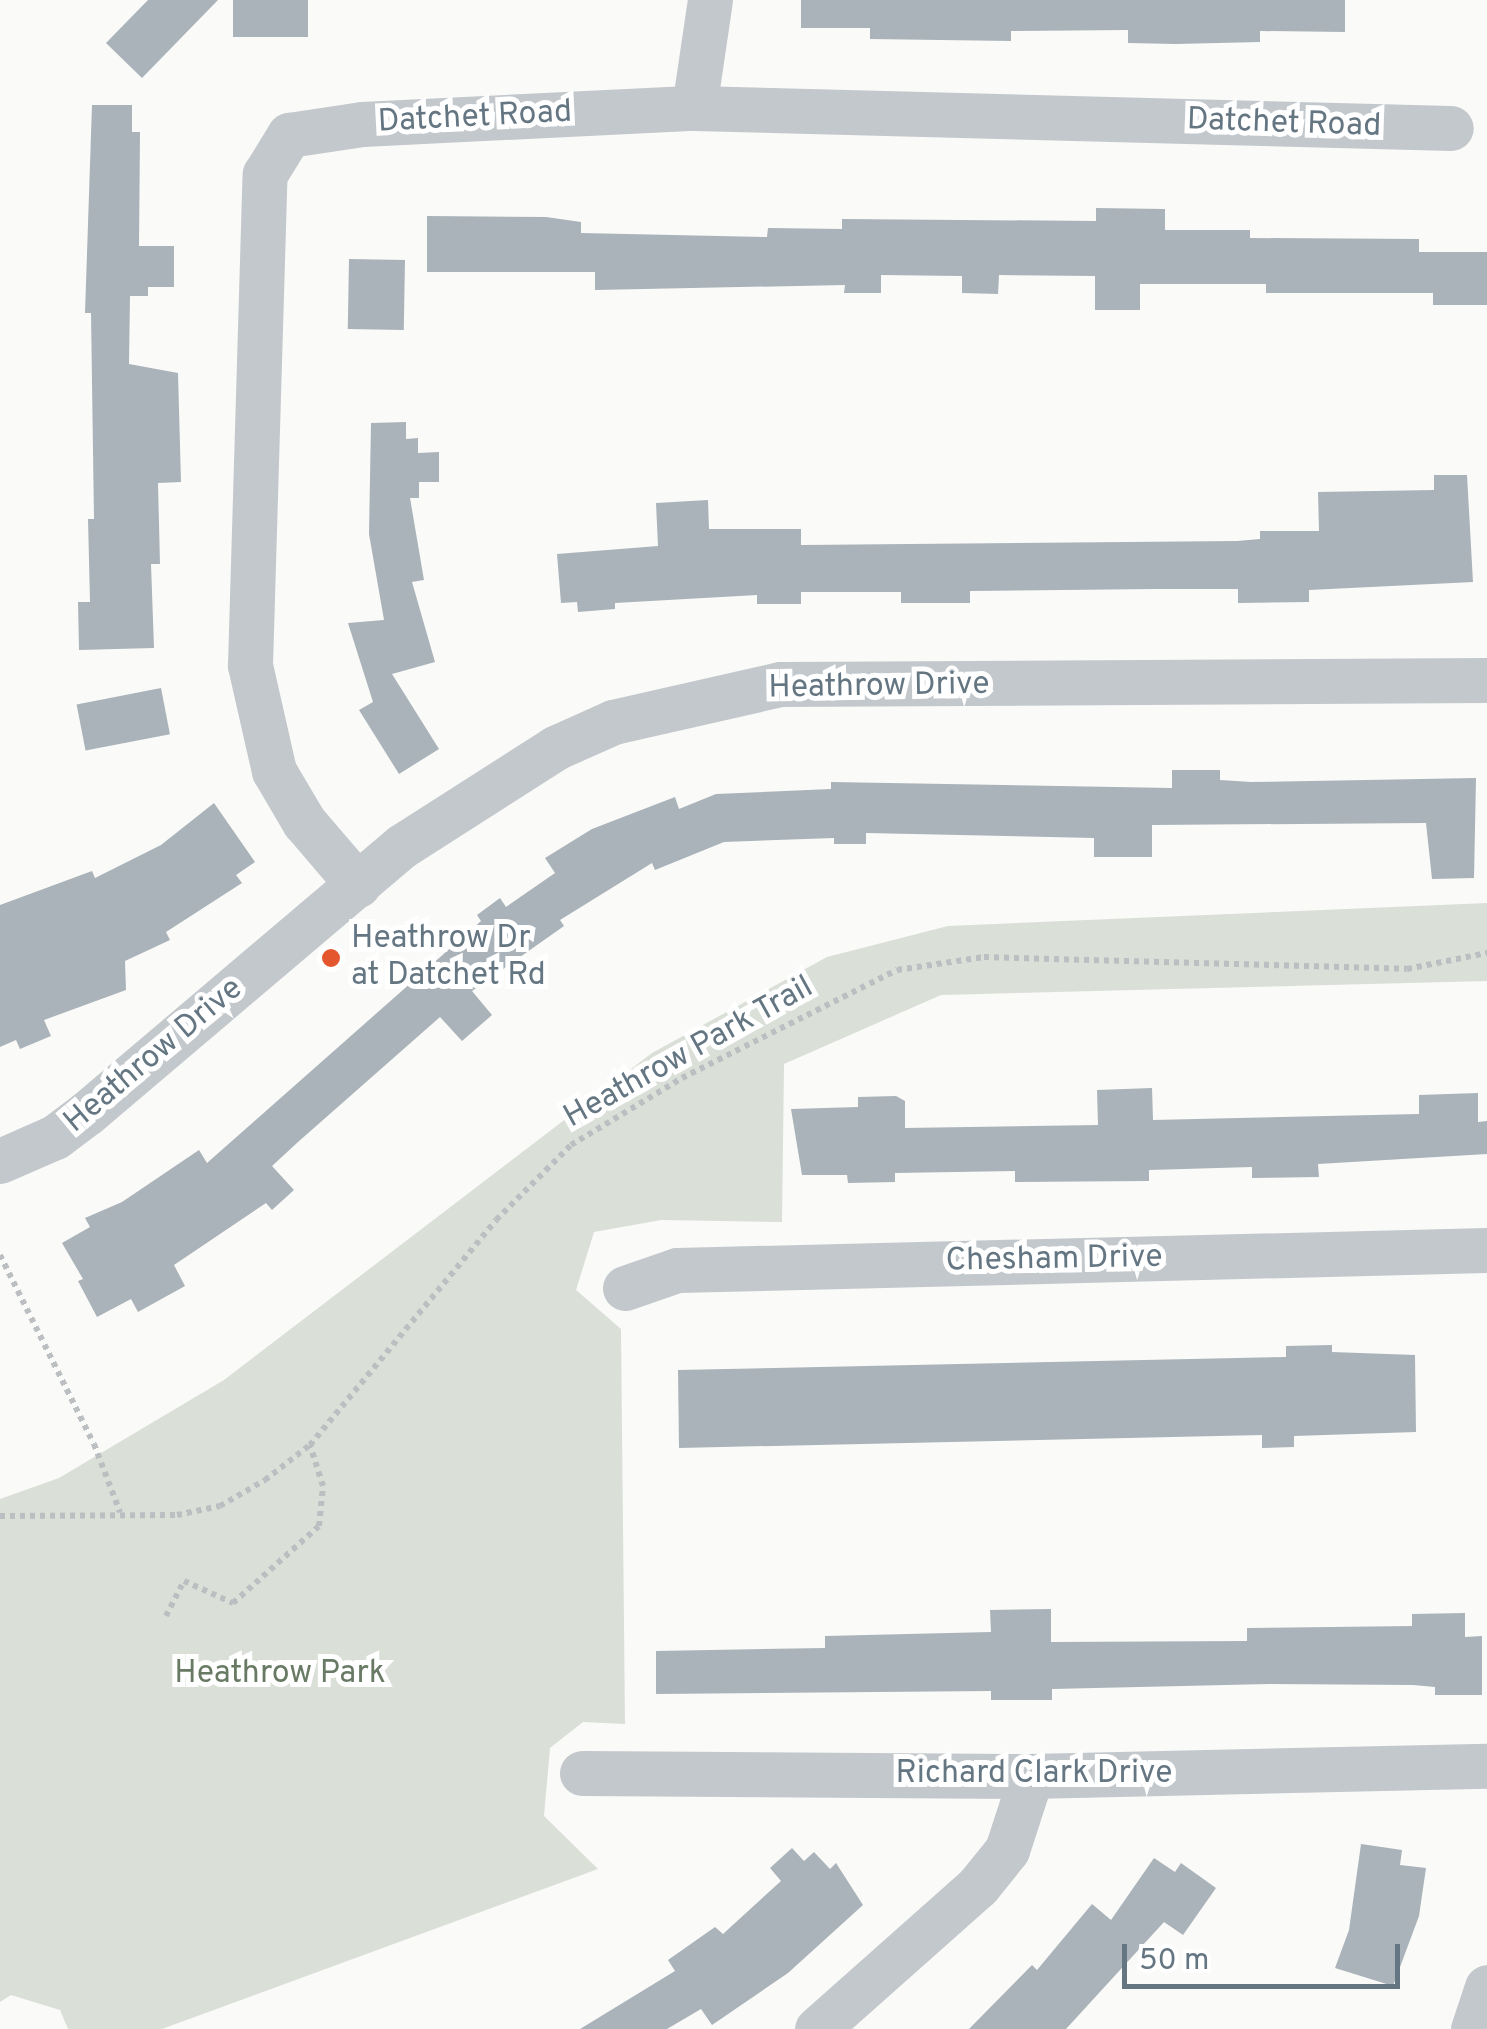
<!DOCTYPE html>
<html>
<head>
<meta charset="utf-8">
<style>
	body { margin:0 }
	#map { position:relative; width:1487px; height:2029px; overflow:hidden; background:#fafaf8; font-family:Overpass,sans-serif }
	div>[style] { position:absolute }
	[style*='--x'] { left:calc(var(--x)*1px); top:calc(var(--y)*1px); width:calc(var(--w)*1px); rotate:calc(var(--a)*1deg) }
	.green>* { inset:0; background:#dadfd7 }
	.building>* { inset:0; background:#aab3b9; transform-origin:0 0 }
	.path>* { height:6px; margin-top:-3px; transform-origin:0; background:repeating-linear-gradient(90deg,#bbbfc2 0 5px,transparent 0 10px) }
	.minor>* { height:45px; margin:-22.5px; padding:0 22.5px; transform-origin:22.5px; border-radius:22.5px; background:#c3c8cc }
	.dots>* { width:28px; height:28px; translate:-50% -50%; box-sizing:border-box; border:5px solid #fff; border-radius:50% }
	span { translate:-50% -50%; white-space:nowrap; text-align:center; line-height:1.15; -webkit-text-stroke:10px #fff; paint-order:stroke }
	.street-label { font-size:32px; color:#657683 }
	.poi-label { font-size:32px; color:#657683 }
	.left { translate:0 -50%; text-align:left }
	.park-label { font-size:32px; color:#687a64 }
	.scale { position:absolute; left:1122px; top:1944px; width:278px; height:45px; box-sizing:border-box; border:5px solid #657683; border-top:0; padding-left:12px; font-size:30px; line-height:35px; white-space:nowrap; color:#657683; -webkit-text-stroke:8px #fff; paint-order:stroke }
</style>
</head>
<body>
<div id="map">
	<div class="green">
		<i style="clip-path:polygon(1487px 903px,1487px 981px,941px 995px,784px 1064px,782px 1222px,661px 1220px,594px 1232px,576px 1290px,621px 1329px,625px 1724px,583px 1722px,550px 1748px,544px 1816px,598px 1869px,162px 2029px,68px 2029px,60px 2010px,11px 1995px,0 2002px,0 1499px,59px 1478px,224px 1380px,652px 1053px,827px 957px,948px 926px)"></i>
	</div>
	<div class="building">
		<i style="clip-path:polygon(148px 0,218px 0,142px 78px,106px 43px)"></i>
		<i style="left:233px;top:0;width:75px;height:37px"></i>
		<i style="clip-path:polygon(801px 0,1345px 0,1345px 32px,1260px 31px,1260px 42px,1176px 44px,1128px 43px,1128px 30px,1011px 31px,1011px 41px,870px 39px,870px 28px,801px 28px)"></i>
		<i style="clip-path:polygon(92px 105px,132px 105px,132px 132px,140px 132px,139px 246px,174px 246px,174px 287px,148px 287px,148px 296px,130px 296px,129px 364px,178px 373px,181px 482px,158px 483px,160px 564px,151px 564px,154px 648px,79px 650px,78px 602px,90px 602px,88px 519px,94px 519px,91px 313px,85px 313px)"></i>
		<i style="clip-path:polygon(1096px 208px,1165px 209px,1165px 230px,1250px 230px,1250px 238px,1419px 239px,1419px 252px,1487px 252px,1487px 305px,1433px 305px,1433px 293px,1266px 293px,1266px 284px,1140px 284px,1140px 310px,1095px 310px,1095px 276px,999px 275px,998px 294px,962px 293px,962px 276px,881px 275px,881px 293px,844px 293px,845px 285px,595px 290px,595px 272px,427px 272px,427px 216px,546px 217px,581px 222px,581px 233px,767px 237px,768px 228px,842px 229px,842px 219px,1096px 221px)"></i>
		<i style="left:349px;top:259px;width:56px;height:70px;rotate:1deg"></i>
		<i style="clip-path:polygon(406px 422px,406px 439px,418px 438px,418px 453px,439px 452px,439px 482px,419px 482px,419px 498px,410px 498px,424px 580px,412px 582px,435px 662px,392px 674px,439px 749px,399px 774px,359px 710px,373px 702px,348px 623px,384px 620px,369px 534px,371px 423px)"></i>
		<i style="clip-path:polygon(1434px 475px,1467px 475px,1473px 582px,1309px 590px,1309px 602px,1238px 603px,1238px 589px,1155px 589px,970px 591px,970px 603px,901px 603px,901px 592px,801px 592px,801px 604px,757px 604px,757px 595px,615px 603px,615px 609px,578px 612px,577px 602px,561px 603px,557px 554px,658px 546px,656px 503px,708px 500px,709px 529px,801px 529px,801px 545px,1237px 541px,1260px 539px,1260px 531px,1319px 531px,1318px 492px,1434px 490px)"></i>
		<i style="left:161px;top:688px;width:47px;height:86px;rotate:79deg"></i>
		<i style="clip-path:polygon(1172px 770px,1220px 770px,1220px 780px,1251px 782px,1476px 778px,1474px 878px,1432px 879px,1426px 823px,1152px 825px,1152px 857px,1094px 857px,1094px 838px,866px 833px,866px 844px,834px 844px,834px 838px,724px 842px,655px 870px,652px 863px,560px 920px,564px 926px,472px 991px,492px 1015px,462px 1041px,440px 1017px,298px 1142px,272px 1166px,294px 1190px,272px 1210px,266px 1203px,174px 1265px,185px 1286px,138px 1312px,131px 1299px,97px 1317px,78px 1281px,83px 1279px,62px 1243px,90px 1227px,85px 1218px,122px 1202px,199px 1150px,207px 1163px,481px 921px,477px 915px,500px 898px,506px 907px,555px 873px,545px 858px,592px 829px,675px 797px,679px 809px,716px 794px,831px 789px,831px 782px,1172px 788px)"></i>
		<i style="clip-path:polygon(214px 803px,255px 862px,236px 875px,242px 883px,166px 932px,170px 940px,125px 961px,126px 990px,44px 1020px,51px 1036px,20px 1049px,16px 1040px,0 1047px,0 905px,92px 871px,95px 878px,161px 845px)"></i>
		<i style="clip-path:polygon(1152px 1088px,1153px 1120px,1419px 1114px,1419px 1095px,1478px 1093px,1478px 1122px,1487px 1121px,1487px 1154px,1318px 1164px,1319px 1177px,1252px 1178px,1252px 1167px,1149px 1170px,1149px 1181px,1015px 1182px,1015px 1171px,895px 1173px,895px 1182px,848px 1183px,847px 1175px,802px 1175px,791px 1109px,858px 1107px,858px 1097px,896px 1096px,905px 1101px,905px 1128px,1098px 1125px,1097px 1090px)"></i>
		<i style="clip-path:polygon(1332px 1345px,1332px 1352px,1415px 1355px,1416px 1432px,1294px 1436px,1294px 1447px,1262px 1448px,1262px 1435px,679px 1448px,678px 1370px,1286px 1357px,1286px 1346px)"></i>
		<i style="clip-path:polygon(1051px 1609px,1051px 1642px,1247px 1641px,1247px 1628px,1412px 1626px,1412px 1614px,1465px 1613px,1465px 1637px,1482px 1636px,1482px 1695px,1435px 1695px,1435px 1687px,1413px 1685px,1269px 1684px,1052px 1689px,1052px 1700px,991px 1700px,991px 1691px,656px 1694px,656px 1651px,825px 1648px,825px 1636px,991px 1632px,990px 1610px)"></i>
		<i style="clip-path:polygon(1361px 1844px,1402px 1850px,1400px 1865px,1426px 1868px,1419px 1916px,1393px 1986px,1335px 1968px,1349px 1930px)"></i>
		<i style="clip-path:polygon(792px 1848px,804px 1861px,814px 1852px,830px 1869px,836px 1863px,863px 1905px,788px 1973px,712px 2025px,701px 2009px,667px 2029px,580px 2029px,675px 1971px,668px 1960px,715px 1927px,723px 1934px,781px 1881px,770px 1868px)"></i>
		<i style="clip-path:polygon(1154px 1858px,1175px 1872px,1181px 1863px,1216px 1888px,1183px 1935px,1164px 1922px,1066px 2029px,969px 2029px,1032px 1965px,1037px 1970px,1092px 1904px,1111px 1920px)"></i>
	</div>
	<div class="path">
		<i style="--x:0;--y:1255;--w:211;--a:63.6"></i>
		<i style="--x:94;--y:1444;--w:73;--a:69.1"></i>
		<i style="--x:0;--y:1516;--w:177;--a:-0.3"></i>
		<i style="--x:177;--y:1515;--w:44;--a:-11.8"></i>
		<i style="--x:220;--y:1506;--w:52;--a:-30"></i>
		<i style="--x:265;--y:1480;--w:57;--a:-37.9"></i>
		<i style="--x:310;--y:1445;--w:292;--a:-50.4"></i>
		<i style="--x:496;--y:1220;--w:106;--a:-45"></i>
		<i style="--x:571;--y:1145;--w:130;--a:-31.1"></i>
		<i style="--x:682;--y:1078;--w:241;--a:-26.7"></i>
		<i style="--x:897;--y:970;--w:88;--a:-8.5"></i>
		<i style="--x:984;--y:957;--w:423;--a:1.6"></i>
		<i style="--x:1407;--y:969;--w:82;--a:-11.3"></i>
		<i style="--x:166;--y:1616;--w:39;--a:-63"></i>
		<i style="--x:184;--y:1581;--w:54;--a:24.2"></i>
		<i style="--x:233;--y:1603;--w:115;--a:-41.8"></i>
		<i style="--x:319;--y:1526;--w:40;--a:-84.3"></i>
		<i style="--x:323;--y:1486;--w:43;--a:-107.6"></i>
	</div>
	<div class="minor">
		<i style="--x:694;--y:108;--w:109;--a:-81.6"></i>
		<i style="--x:358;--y:885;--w:83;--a:-130.6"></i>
		<i style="--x:304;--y:822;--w:59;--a:-120.5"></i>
		<i style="--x:274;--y:771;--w:109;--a:-102.8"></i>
		<i style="--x:250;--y:665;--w:491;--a:-88.3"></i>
		<i style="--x:265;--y:174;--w:46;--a:-58.4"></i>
		<i style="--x:289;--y:135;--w:74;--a:-8.6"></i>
		<i style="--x:362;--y:124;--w:332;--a:-2.8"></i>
		<i style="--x:694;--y:108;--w:757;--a:1.51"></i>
		<i style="--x:0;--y:1161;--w:60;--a:-23.6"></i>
		<i style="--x:55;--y:1137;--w:40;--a:-37"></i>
		<i style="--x:87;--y:1113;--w:413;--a:-40.3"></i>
		<i style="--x:402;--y:846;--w:182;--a:-32.6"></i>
		<i style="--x:555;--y:748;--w:64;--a:-24.1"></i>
		<i style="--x:613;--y:722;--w:171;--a:-12.8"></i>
		<i style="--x:780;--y:684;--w:707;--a:-0.32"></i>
		<i style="--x:625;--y:1288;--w:55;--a:-19.1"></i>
		<i style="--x:677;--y:1270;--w:810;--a:-1.41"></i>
		<i style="--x:582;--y:1773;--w:449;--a:0.4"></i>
		<i style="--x:1031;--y:1776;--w:456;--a:-1.3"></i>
		<i style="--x:817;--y:2029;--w:215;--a:-41.6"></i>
		<i style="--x:978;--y:1886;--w:46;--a:-51.1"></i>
		<i style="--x:1007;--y:1850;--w:78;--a:-72"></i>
		<i style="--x:1473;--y:2029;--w:44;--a:-71.6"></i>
	</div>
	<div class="dots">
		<i style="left:331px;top:958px;background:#e4572e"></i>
	</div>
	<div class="street-label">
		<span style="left:475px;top:118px;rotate:-3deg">Datchet Road</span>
		<span style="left:1284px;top:124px;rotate:2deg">Datchet Road</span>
		<span style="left:879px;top:687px;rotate:-1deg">Heathrow Drive</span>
		<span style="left:689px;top:1053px;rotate:-29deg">Heathrow Park Trail</span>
		<span style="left:154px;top:1056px;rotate:-40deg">Heathrow Drive</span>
		<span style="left:1054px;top:1260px;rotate:-1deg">Chesham Drive</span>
		<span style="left:1034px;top:1774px">Richard Clark Drive</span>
	</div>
	<div class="poi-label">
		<span class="left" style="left:351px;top:958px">Heathrow Dr<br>at Datchet Rd</span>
	</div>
	<div class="park-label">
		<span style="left:280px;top:1674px">Heathrow Park</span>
	</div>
	<div class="scale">50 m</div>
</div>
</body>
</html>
